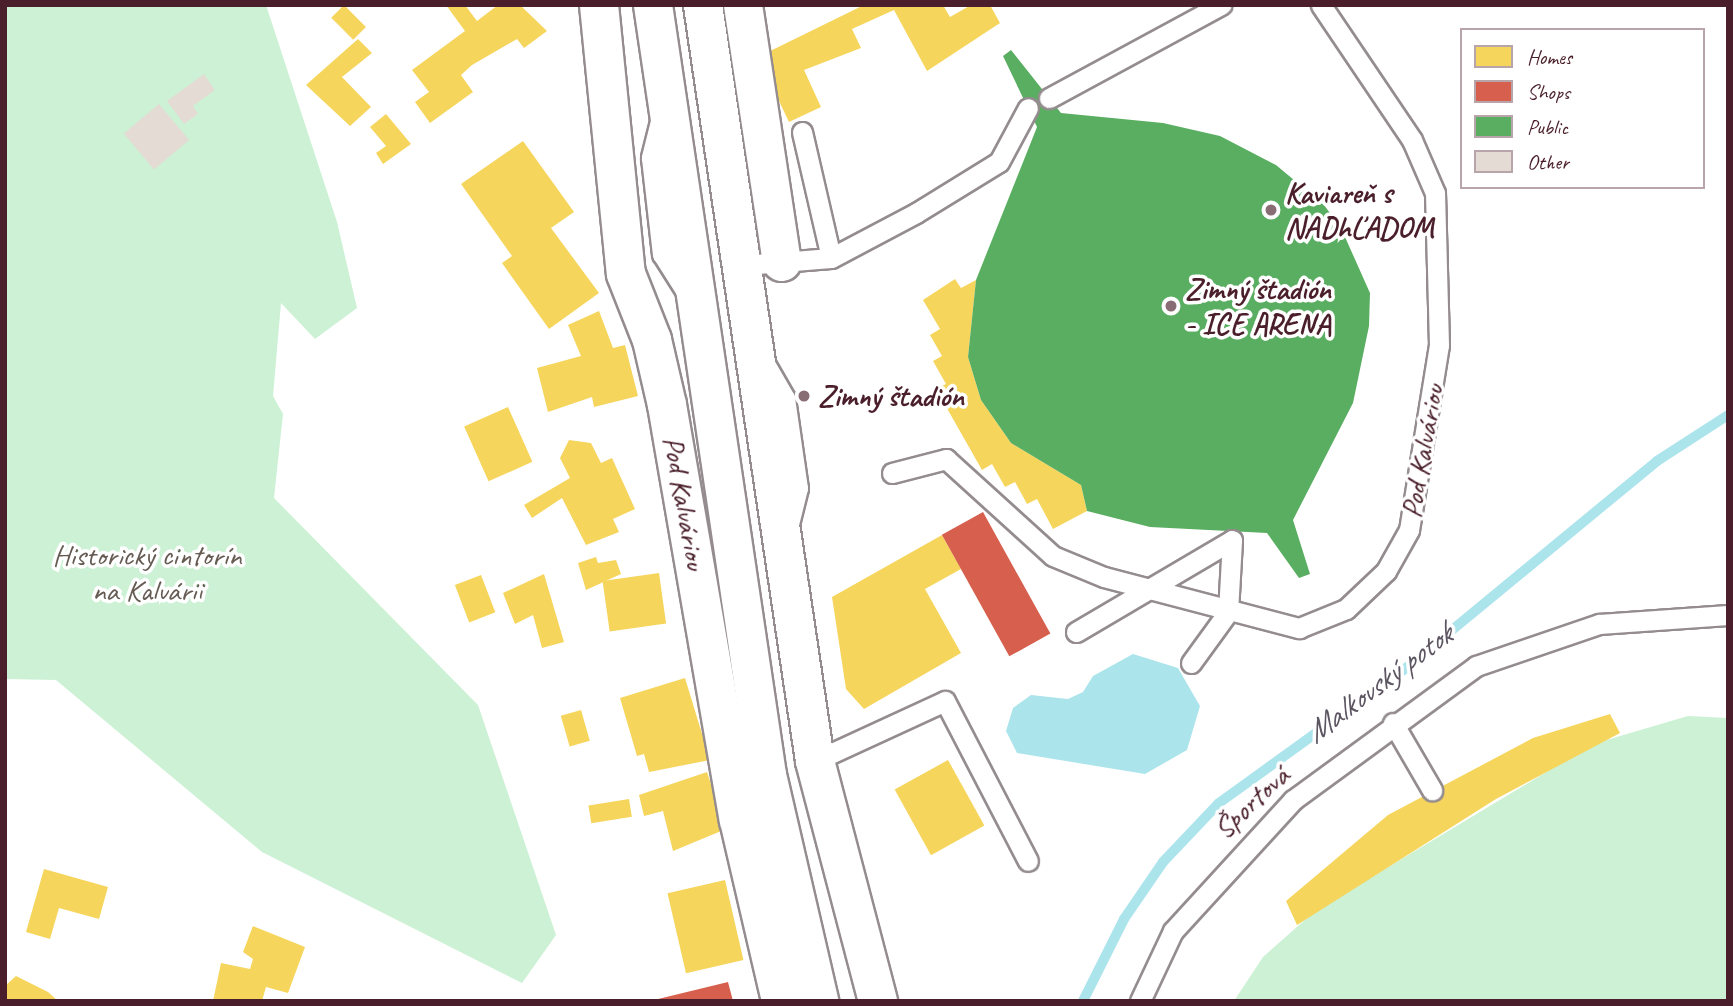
<!DOCTYPE html>
<html>
<head>
<meta charset="utf-8">
<style>
	body { margin:0 }
	#map { position:relative; width:1733px; height:1006px; overflow:hidden; background:#fff; font-family:Caveat,sans-serif }
	div>[style] { position:absolute }
	[style*='--x'] { left:calc(var(--x)*1px); top:calc(var(--y)*1px); width:calc(var(--w)*1px); rotate:calc(var(--a)*1deg) }
	.green>* { inset:0; background:#ccf1d4 }
	.water>* { inset:0; background:#ace4ec }
	.homes>* { inset:0; background:#f6d55c; transform-origin:0 0 }
	.shops>* { inset:0; background:#d6604d; transform-origin:0 0 }
	.public>* { inset:0; background:#5aae61 }
	.stream>* { height:10px; margin:-5px; padding:0 5px; transform-origin:5px; border-radius:5px; background:#ace4ec }
	.building>* { inset:0; background:#e4dcd4; transform-origin:0 0 }
	.roads { filter:drop-shadow(2px 0 #948c8e) drop-shadow(-2px 0 #948c8e) drop-shadow(0 2px #948c8e) drop-shadow(0 -2px #948c8e) }
	.lane>* { height:19px; margin:-9.5px; padding:0 9.5px; transform-origin:9.5px; border-radius:9.5px; background:#fff }
	.street>* { height:38px; margin:-19px; padding:0 19px; transform-origin:19px; border-radius:19px; background:#fff }
	.primary>* { height:38px; margin:-19px; padding:0 19px; transform-origin:19px; border-radius:19px; background:#fff }
	.dots>* { width:19px; height:19px; translate:-50% -50%; box-sizing:border-box; border:4px solid #fff; border-radius:50% }
	span { translate:-50% -50%; white-space:nowrap; text-align:center; line-height:1.15; -webkit-text-stroke:7px #fff; paint-order:stroke }
	.poi-label { font-size:30px; color:#4a1f2b; font-weight:700 }
	.left { translate:0 -50%; text-align:left }
	.street-label { font-size:30px; color:#4a1f2b }
	.park-label { font-size:30px; color:#655b53 }
	.water-label { font-size:32px; color:#5d5662; font-style:italic }
	.frame { position:absolute; inset:0; border:7px solid #4a1f2b; pointer-events:none }
	.legend { position:absolute; left:1460px; top:28px; width:245px; height:161px; box-sizing:border-box; background:#fff; border:2px solid #b7a5aa; margin:0; padding:9px 12px; list-style:none; font-size:21px; color:#4a1f2b }
	.legend li { display:flex; align-items:center; gap:14px; height:35px }
	.legend b { width:35px; border:2px solid #b7a5aa }
</style>
</head>
<body>
<div id="map">
	<div class="green">
		<i style="clip-path:polygon(5px 5px,266px 5px,337px 222px,357px 308px,315px 339px,281px 303px,273px 396px,283px 414px,274px 498px,478px 705px,556px 935px,522px 983px,262px 852px,56px 680px,5px 679px)"></i>
		<i style="clip-path:polygon(1688px 716px,1728px 718px,1728px 1001px,1234px 1001px,1263px 957px,1315px 911px,1593px 744px)"></i>
	</div>
	<div class="water">
		<i style="clip-path:polygon(1133px 654px,1178px 668px,1200px 706px,1187px 750px,1145px 774px,1017px 753px,1006px 731px,1013px 708px,1031px 695px,1068px 699px,1083px 692px,1093px 676px)"></i>
	</div>
	<div class="homes">
		<i style="left:344px;top:5px;width:31px;height:18px;rotate:45deg"></i>
		<i style="clip-path:polygon(446px 5px,465px 5px,477px 21px,498px 5px,520px 5px,547px 31px,524px 48px,517px 39px,472px 65px,461px 75px,473px 92px,430px 123px,415px 102px,429px 92px,412px 70px,465px 31px)"></i>
		<i style="clip-path:polygon(864px 5px,943px 5px,950px 17px,971px 5px,990px 5px,1000px 23px,927px 71px,894px 10px,852px 29px,861px 48px,804px 70px,821px 107px,789px 122px,758px 57px)"></i>
		<i style="clip-path:polygon(358px 39px,372px 53px,342px 77px,371px 107px,350px 126px,306px 85px)"></i>
		<i style="clip-path:polygon(386px 114px,411px 144px,383px 164px,376px 153px,386px 146px,370px 127px)"></i>
		<i style="clip-path:polygon(523px 141px,574px 212px,551px 228px,599px 293px,549px 329px,502px 263px,512px 256px,461px 184px)"></i>
		<i style="clip-path:polygon(955px 279px,961px 288px,976px 280px,968px 357px,981px 400px,1011px 443px,1081px 485px,1087px 511px,1053px 529px,1037px 499px,1027px 504px,1015px 482px,1005px 487px,992px 464px,982px 470px,936px 389px,946px 384px,933px 361px,942px 356px,930px 335px,940px 329px,923px 300px)"></i>
		<i style="clip-path:polygon(599px 311px,613px 348px,625px 345px,638px 396px,594px 407px,592px 397px,548px 412px,537px 368px,581px 356px,568px 325px)"></i>
		<i style="left:508px;top:407px;width:60px;height:48px;rotate:66deg"></i>
		<i style="clip-path:polygon(569px 440px,591px 443px,601px 463px,612px 458px,635px 509px,613px 519px,619px 532px,586px 545px,562px 498px,532px 518px,524px 505px,570px 478px,560px 458px)"></i>
		<i style="clip-path:polygon(942px 535px,961px 569px,925px 589px,961px 653px,864px 709px,846px 689px,832px 597px)"></i>
		<i style="clip-path:polygon(596px 557px,598px 563px,616px 560px,621px 574px,586px 590px,578px 563px)"></i>
		<i style="left:659px;top:573px;width:51px;height:57px;rotate:82deg"></i>
		<i style="clip-path:polygon(544px 574px,564px 642px,542px 648px,533px 615px,515px 624px,503px 593px)"></i>
		<i style="left:481px;top:575px;width:40px;height:28px;rotate:69deg"></i>
		<i style="clip-path:polygon(685px 678px,710px 760px,649px 772px,644px 754px,637px 756px,620px 698px)"></i>
		<i style="left:581px;top:710px;width:32px;height:21px;rotate:74deg"></i>
		<i style="clip-path:polygon(1610px 714px,1620px 733px,1496px 799px,1297px 925px,1286px 901px,1388px 815px,1533px 738px)"></i>
		<i style="left:948px;top:760px;width:75px;height:61px;rotate:61deg"></i>
		<i style="clip-path:polygon(707px 772px,726px 829px,673px 851px,663px 811px,644px 816px,639px 795px)"></i>
		<i style="left:629px;top:799px;width:18px;height:41px;rotate:81deg"></i>
		<i style="clip-path:polygon(44px 869px,108px 887px,99px 919px,59px 908px,50px 939px,26px 932px)"></i>
		<i style="left:725px;top:880px;width:82px;height:59px;rotate:77deg"></i>
		<i style="clip-path:polygon(253px 926px,305px 947px,288px 993px,266px 987px,262px 1001px,213px 1001px,221px 963px,250px 969px,253px 959px,243px 952px)"></i>
		<i style="clip-path:polygon(16px 976px,48px 992px,58px 1001px,5px 1001px,5px 986px)"></i>
	</div>
	<div class="shops">
		<i style="left:983px;top:512px;width:139px;height:47px;rotate:61deg"></i>
		<i style="clip-path:polygon(728px 982px,733px 1001px,654px 1001px,654px 1000px)"></i>
	</div>
	<div class="public">
		<i style="clip-path:polygon(1011px 50px,1061px 113px,1163px 123px,1220px 136px,1276px 165px,1324px 205px,1341px 228px,1370px 293px,1369px 326px,1353px 403px,1293px 520px,1310px 574px,1299px 578px,1267px 533px,1150px 527px,1087px 511px,1081px 485px,1011px 443px,981px 400px,968px 357px,976px 280px,1037px 127px,1003px 56px)"></i>
	</div>
	<div class="stream">
		<i style="--x:1083;--y:1001;--w:92;--a:-63.4"></i>
		<i style="--x:1124;--y:919;--w:69;--a:-55.6"></i>
		<i style="--x:1163;--y:862;--w:81;--a:-46.5"></i>
		<i style="--x:1219;--y:803;--w:231;--a:-35.8"></i>
		<i style="--x:1406;--y:668;--w:325;--a:-39.5"></i>
		<i style="--x:1657;--y:461;--w:85;--a:-32.9"></i>
	</div>
	<div class="building">
		<i style="clip-path:polygon(204px 74px,215px 90px,193px 106px,198px 114px,184px 124px,167px 101px)"></i>
		<i style="left:159px;top:104px;width:47px;height:46px;rotate:50deg"></i>
	</div>
	<div class="roads">
		<div class="lane">
			<i style="--x:1049;--y:98;--w:196;--a:-28.4"></i>
			<i style="--x:660;--y:121;--w:38;--a:104"></i>
			<i style="--x:651;--y:158;--w:97;--a:83.5"></i>
			<i style="--x:662;--y:254;--w:45;--a:57.7"></i>
			<i style="--x:802;--y:132;--w:129;--a:77"></i>
			<i style="--x:744;--y:265;--w:87;--a:-4.6"></i>
			<i style="--x:831;--y:258;--w:96;--a:-27.9"></i>
			<i style="--x:916;--y:213;--w:97;--a:-31.6"></i>
			<i style="--x:999;--y:162;--w:61;--a:-61.8"></i>
			<i style="--x:767;--y:367;--w:36;--a:60"></i>
			<i style="--x:785;--y:398;--w:91;--a:81.8"></i>
			<i style="--x:798;--y:488;--w:36;--a:104"></i>
			<i style="--x:892;--y:473;--w:56;--a:-14.5"></i>
			<i style="--x:946;--y:459;--w:144;--a:42.2"></i>
			<i style="--x:1053;--y:556;--w:55;--a:22.4"></i>
			<i style="--x:1104;--y:577;--w:202;--a:14.7"></i>
			<i style="--x:1299;--y:628;--w:51;--a:-22"></i>
			<i style="--x:1346;--y:609;--w:55;--a:-43.5"></i>
			<i style="--x:1386;--y:571;--w:47;--a:-60.7"></i>
			<i style="--x:1409;--y:530;--w:187;--a:-80.8"></i>
			<i style="--x:1439;--y:345;--w:152;--a:-91.5"></i>
			<i style="--x:1435;--y:193;--w:58;--a:-113.5"></i>
			<i style="--x:1412;--y:140;--w:163;--a:-124"></i>
			<i style="--x:1076;--y:632;--w:181;--a:-30.5"></i>
			<i style="--x:1191;--y:663;--w:63;--a:-54"></i>
			<i style="--x:1228;--y:612;--w:72;--a:-86.8"></i>
			<i style="--x:1393;--y:723;--w:78;--a:59.8"></i>
			<i style="--x:815;--y:761;--w:143;--a:-24.8"></i>
			<i style="--x:945;--y:701;--w:180;--a:62.6"></i>
			<i style="--x:1140;--y:1001;--w:77;--a:-64.8"></i>
			<i style="--x:1173;--y:931;--w:178;--a:-47.5"></i>
			<i style="--x:1293;--y:800;--w:227;--a:-36.2"></i>
			<i style="--x:1476;--y:666;--w:130;--a:-18.9"></i>
			<i style="--x:1599;--y:624;--w:129;--a:-4"></i>
		</div>
		<div class="street">
			<i style="--x:599;--y:5;--w:270;--a:84.3"></i>
			<i style="--x:626;--y:274;--w:71;--a:68.5"></i>
			<i style="--x:652;--y:340;--w:67;--a:77"></i>
			<i style="--x:667;--y:405;--w:421;--a:80.2"></i>
			<i style="--x:739;--y:820;--w:186;--a:76.9"></i>
			<i style="--x:743;--y:5;--w:260;--a:81.4"></i>
		</div>
		<div class="primary">
			<i style="--x:653;--y:5;--w:778;--a:81.58"></i>
			<i style="--x:767;--y:775;--w:232;--a:77"></i>
			<i style="--x:703;--y:5;--w:764;--a:81.57"></i>
			<i style="--x:815;--y:761;--w:248;--a:75.3"></i>
		</div>
	</div>
	<div class="dots">
		<i style="left:1271px;top:210px;background:#896d75"></i>
		<i style="left:1171px;top:306px;background:#896d75"></i>
		<i style="left:804px;top:396px;background:#896d75"></i>
	</div>
	<div class="poi-label">
		<span class="left" style="left:1285px;top:210px">Kaviareň s<br>NADhĽADOM</span>
		<span class="left" style="left:1185px;top:306px">Zimný štadión<br>- ICE ARENA</span>
		<span class="left" style="left:818px;top:396px">Zimný štadión</span>
	</div>
	<div class="street-label">
		<span style="left:1422px;top:451px;rotate:-80deg">Pod Kalváriou</span>
		<span style="left:685px;top:503px;rotate:80deg">Pod Kalváriou</span>
		<span style="left:1251px;top:802px;rotate:-43deg">Športová</span>
	</div>
	<div class="park-label">
		<span style="left:147px;top:572px">Historický cintorín<br>na Kalvárii</span>
	</div>
	<div class="water-label">
		<span style="left:1379px;top:684px;rotate:-37deg">Malkovský potok</span>
	</div>
	<div class="frame"></div>
	<ul class="legend">
	<li><b style="height:19px;background:#f6d55c"></b>Homes</li>
	<li><b style="height:19px;background:#d6604d"></b>Shops</li>
	<li><b style="height:19px;background:#5aae61"></b>Public</li>
	<li><b style="height:19px;background:#e4dcd4"></b>Other</li>
	</ul>
</div>
</body>
</html>
